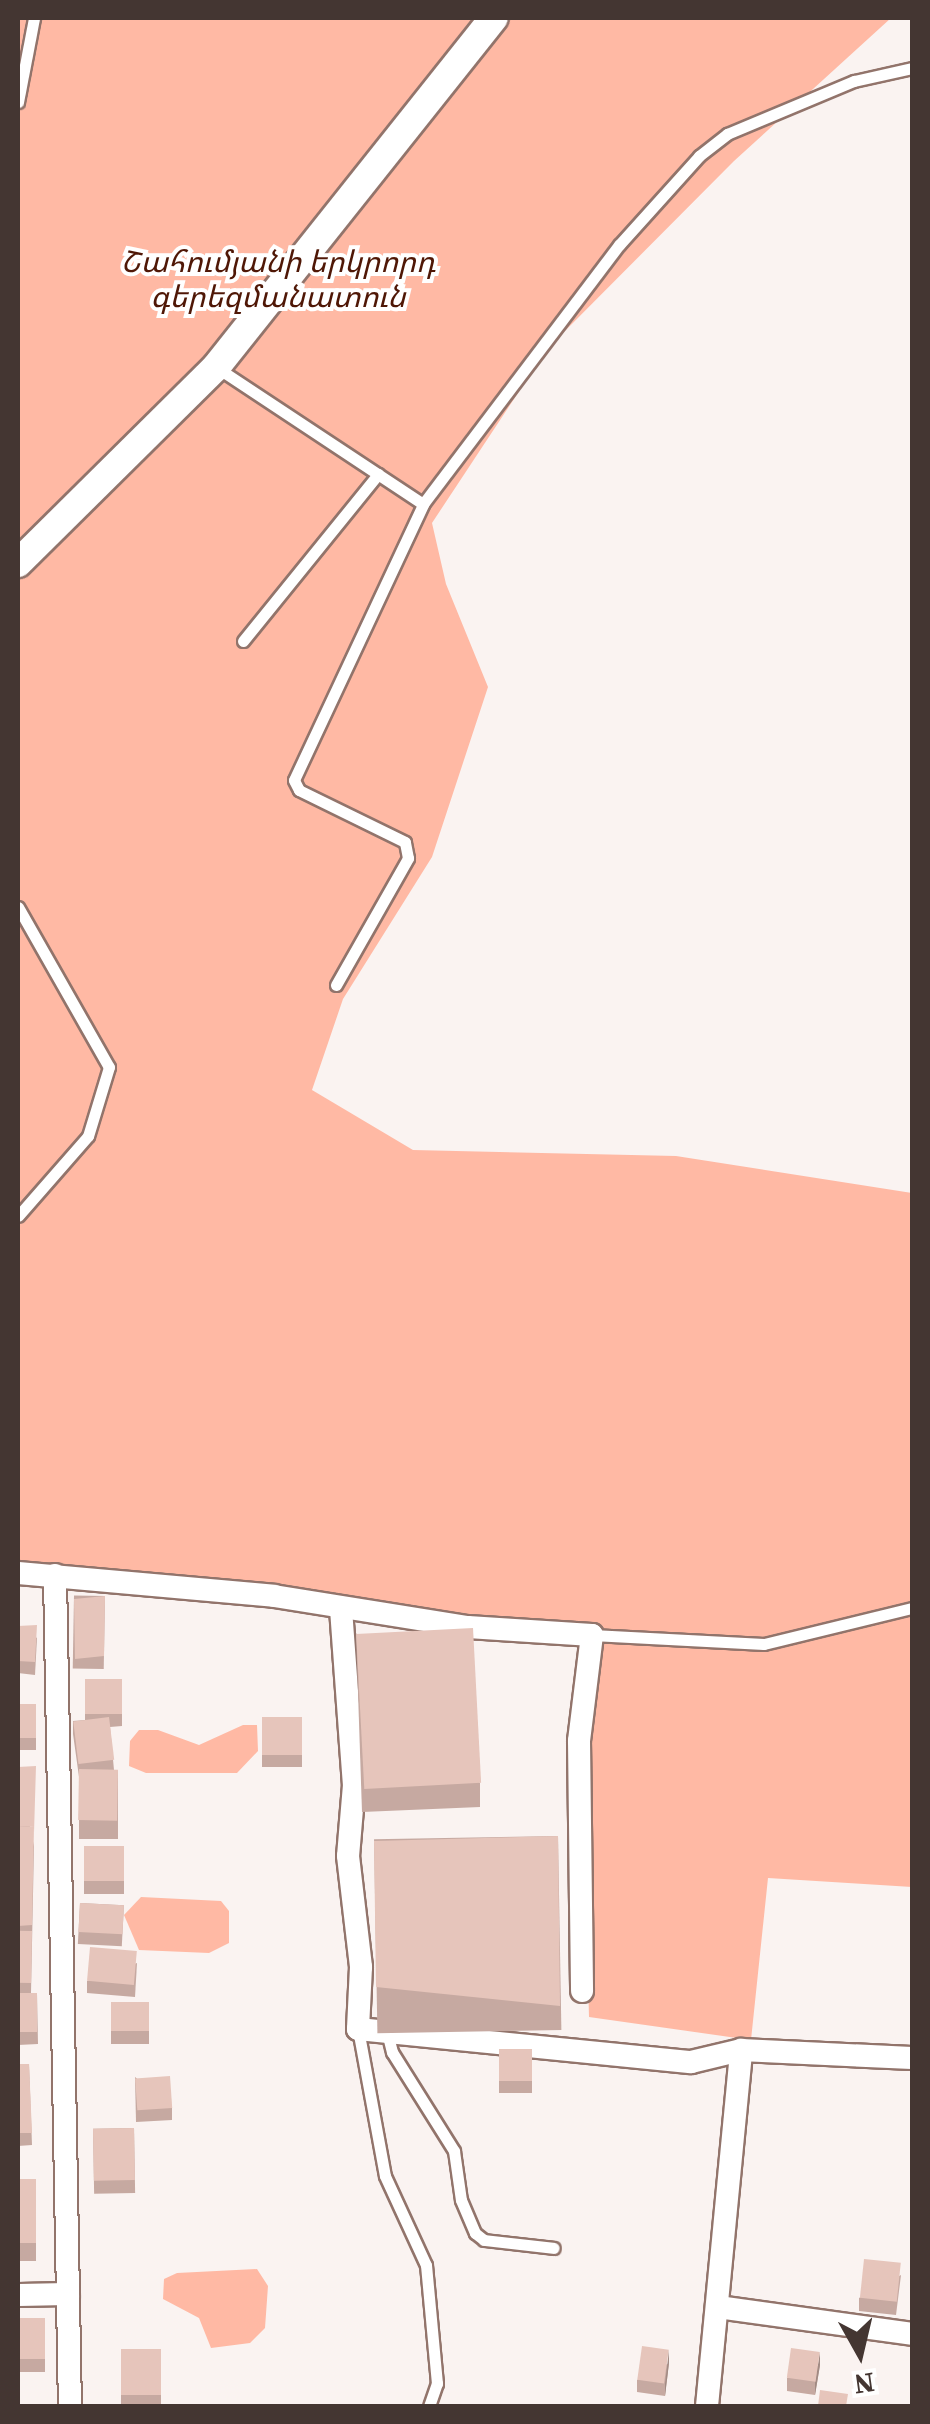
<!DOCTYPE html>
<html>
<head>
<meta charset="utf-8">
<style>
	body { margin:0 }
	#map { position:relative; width:930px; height:2424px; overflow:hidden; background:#faf3f1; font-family:"Source Serif 4","Noto Sans Armenian",serif }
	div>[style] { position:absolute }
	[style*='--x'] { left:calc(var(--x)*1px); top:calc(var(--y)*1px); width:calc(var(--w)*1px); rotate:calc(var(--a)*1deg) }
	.green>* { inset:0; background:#ffb9a4 }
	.roads { filter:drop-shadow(2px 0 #92746b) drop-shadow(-2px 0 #92746b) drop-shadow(0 2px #92746b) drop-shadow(0 -2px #92746b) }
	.service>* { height:11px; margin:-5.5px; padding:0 5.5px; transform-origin:5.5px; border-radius:5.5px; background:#fff }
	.minor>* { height:22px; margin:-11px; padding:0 11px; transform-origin:11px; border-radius:11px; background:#fff }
	.tertiary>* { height:28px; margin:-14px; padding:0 14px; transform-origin:14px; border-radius:14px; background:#fff }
	.wall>* { inset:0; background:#c6a9a1; transform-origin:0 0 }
	.shaded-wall>* { inset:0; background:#a18a83 }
	.building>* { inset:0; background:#e6c5bb; transform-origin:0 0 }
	span { translate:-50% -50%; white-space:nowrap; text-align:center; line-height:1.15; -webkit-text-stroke:8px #fff; paint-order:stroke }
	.park-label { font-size:30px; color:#4f1706; font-style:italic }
	.frame { position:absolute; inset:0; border:20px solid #443632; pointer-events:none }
	.north { position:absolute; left:810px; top:2304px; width:100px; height:100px; -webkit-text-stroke:8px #fff; paint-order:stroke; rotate:172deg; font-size:28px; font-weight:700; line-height:40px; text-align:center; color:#443632 }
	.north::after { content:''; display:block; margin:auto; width:35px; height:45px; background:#443632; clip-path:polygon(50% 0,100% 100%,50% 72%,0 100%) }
</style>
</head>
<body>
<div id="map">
	<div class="green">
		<i style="clip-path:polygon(18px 18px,891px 18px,734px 161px,547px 349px,432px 523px,446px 584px,488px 687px,432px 857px,343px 999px,312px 1090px,413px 1150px,676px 1156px,912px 1193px,912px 1887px,768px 1878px,751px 2040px,589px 2017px,583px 1789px,599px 1644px,324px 1616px,18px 1568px)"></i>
		<i style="clip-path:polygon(243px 1725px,257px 1725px,258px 1751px,237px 1773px,146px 1773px,129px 1766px,130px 1741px,139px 1730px,158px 1730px,199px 1745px)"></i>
		<i style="clip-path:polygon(141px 1897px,221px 1901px,229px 1911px,229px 1943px,209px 1953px,139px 1950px,124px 1915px)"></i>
		<i style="clip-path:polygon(257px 2269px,268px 2286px,265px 2328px,250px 2343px,211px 2348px,199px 2318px,163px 2299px,164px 2279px,177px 2273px)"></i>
	</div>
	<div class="roads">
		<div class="service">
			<i style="--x:18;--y:102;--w:86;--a:-79.2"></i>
			<i style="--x:216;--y:367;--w:248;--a:33.5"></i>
			<i style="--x:243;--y:641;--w:215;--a:-51"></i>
			<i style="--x:18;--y:907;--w:184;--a:60.4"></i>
			<i style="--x:109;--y:1067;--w:72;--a:106.9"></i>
			<i style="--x:88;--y:1136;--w:106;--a:131.2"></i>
			<i style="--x:336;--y:985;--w:146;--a:-60.4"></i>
			<i style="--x:408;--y:858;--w:16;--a:-101"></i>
			<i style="--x:405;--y:842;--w:118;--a:-153.9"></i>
			<i style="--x:299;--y:790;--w:11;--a:-117"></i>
			<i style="--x:294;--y:780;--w:305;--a:-64.9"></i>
			<i style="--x:423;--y:504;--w:325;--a:-52.9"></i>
			<i style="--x:619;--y:245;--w:120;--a:-48"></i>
			<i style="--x:699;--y:156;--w:36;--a:-38"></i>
			<i style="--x:727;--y:134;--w:138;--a:-22.7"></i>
			<i style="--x:854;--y:81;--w:59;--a:-12.6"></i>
			<i style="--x:592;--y:1635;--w:172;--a:3"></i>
			<i style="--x:764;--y:1644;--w:152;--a:-13.7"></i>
			<i style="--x:358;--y:2029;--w:149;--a:79.6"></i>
			<i style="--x:385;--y:2176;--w:98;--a:65.3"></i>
			<i style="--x:426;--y:2265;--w:119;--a:84.7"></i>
			<i style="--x:437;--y:2383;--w:24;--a:109"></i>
			<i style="--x:387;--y:2032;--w:21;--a:76"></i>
			<i style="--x:392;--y:2052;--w:117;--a:57.9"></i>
			<i style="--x:454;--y:2151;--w:49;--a:81.9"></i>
			<i style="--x:461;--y:2200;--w:36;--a:67"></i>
			<i style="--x:475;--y:2233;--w:11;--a:38"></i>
			<i style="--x:484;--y:2240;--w:70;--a:6.5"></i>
		</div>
		<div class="minor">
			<i style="--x:18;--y:1573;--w:257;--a:5.1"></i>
			<i style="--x:274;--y:1596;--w:196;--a:9.1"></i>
			<i style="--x:468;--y:1627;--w:124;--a:3.7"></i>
			<i style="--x:592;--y:1635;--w:107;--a:97"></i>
			<i style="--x:579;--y:1741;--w:250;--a:89.3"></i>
			<i style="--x:55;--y:1575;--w:831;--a:88.97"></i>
			<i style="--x:341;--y:1609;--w:176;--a:85.8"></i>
			<i style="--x:354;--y:1785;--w:71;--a:94.8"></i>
			<i style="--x:348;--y:1856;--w:112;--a:83.3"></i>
			<i style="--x:361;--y:1967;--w:62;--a:92.8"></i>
			<i style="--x:358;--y:2029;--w:335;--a:5.7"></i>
			<i style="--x:691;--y:2062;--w:51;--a:-13.5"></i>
			<i style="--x:741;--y:2050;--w:171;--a:2.7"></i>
			<i style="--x:18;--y:2295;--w:50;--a:-1.1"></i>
			<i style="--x:718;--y:2307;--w:196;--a:7.9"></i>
			<i style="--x:707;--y:2406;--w:358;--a:-84.5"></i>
		</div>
		<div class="tertiary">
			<i style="--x:18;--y:563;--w:279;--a:-44.7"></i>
			<i style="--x:216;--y:367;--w:446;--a:-51.5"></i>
		</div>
	</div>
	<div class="wall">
		<i style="left:105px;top:1596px;width:73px;height:31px;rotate:91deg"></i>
		<i style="clip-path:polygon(18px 1626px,37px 1638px,35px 1675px,18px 1673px)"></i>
		<i style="clip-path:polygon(356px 1633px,480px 1783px,480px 1807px,362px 1812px)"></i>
		<i style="clip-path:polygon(85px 1679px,122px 1679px,122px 1726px,110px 1727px,114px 1770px,118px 1770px,118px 1839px,79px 1839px,79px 1777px,73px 1734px,73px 1721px,85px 1720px)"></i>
		<i style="left:18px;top:1704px;width:18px;height:46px"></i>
		<i style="left:262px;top:1717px;width:40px;height:50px"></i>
		<i style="clip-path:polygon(18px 1767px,34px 1846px,31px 1993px,37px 1993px,38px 2044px,18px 2045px)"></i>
		<i style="left:558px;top:1836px;width:194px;height:184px;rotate:89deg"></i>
		<i style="left:84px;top:1846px;width:40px;height:48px"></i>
		<i style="left:80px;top:1903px;width:44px;height:41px;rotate:3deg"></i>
		<i style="clip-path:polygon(137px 1963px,135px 1997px,87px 1993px,87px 1981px)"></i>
		<i style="left:111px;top:2002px;width:38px;height:42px"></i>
		<i style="left:499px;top:2049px;width:33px;height:44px"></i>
		<i style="clip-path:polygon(18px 2064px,29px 2064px,32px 2145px,18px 2146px)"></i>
		<i style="clip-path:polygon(135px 2077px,172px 2108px,172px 2120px,136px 2122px)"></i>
		<i style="left:134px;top:2128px;width:65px;height:41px;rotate:89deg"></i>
		<i style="left:36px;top:2179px;width:82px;height:18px;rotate:90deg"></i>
		<i style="clip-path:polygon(901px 2275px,896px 2315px,859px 2311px,859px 2298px)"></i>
		<i style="left:18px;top:2318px;width:27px;height:54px"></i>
		<i style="left:161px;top:2349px;width:57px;height:40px;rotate:90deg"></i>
		<i style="clip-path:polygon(669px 2363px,665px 2396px,637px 2392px,637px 2380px)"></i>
		<i style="clip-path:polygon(820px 2365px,815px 2395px,787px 2391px,787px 2378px)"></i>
	</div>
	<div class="shaded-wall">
		<i style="clip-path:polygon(669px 2350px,669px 2363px,665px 2396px,665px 2384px)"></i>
		<i style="clip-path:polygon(820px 2352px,820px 2365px,815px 2395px,815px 2383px)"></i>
	</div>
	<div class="building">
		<i style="clip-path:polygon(105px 1596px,104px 1656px,75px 1659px,74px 1599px)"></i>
		<i style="clip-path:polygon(37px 1625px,35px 1662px,18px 1661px,18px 1626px)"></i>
		<i style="left:473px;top:1628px;width:155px;height:117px;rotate:87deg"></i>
		<i style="left:85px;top:1679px;width:37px;height:35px"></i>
		<i style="left:18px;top:1704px;width:18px;height:34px"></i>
		<i style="left:109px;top:1717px;width:43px;height:36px;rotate:83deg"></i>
		<i style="left:262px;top:1717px;width:40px;height:38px"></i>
		<i style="clip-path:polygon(36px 1766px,34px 1833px,34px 1827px,18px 1826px,18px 1767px)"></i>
		<i style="left:79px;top:1769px;width:39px;height:51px;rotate:1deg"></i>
		<i style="clip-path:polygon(18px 1826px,34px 1827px,32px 1925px,18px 1926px)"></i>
		<i style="clip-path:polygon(558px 1836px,560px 2006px,376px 1987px,374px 1841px)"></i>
		<i style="left:84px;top:1846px;width:40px;height:35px"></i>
		<i style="left:80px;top:1903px;width:44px;height:29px;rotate:3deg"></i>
		<i style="left:32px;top:1931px;width:52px;height:14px;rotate:91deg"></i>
		<i style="left:90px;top:1947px;width:47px;height:34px;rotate:5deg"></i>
		<i style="left:18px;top:1993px;width:19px;height:39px"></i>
		<i style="left:111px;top:2002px;width:38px;height:29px"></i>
		<i style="left:499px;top:2049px;width:33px;height:32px"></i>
		<i style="clip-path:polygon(18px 2064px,29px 2064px,32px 2133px,18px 2133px)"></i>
		<i style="left:170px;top:2076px;width:32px;height:35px;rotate:86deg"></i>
		<i style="left:134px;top:2128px;width:52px;height:41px;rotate:89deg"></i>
		<i style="left:36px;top:2179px;width:64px;height:18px;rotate:90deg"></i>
		<i style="left:864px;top:2259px;width:37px;height:39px;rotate:6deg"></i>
		<i style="left:18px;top:2318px;width:27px;height:41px"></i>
		<i style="left:642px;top:2346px;width:27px;height:34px;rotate:8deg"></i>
		<i style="left:791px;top:2348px;width:29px;height:30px;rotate:8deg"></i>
		<i style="left:161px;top:2349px;width:46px;height:40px;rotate:90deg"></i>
		<i style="clip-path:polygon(820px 2390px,848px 2394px,846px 2406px,818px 2406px)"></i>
	</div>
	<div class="park-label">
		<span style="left:278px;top:279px">Շահումյանի երկրորդ<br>գերեզմանատուն</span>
	</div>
	<div class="frame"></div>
	<div class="north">N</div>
</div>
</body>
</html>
